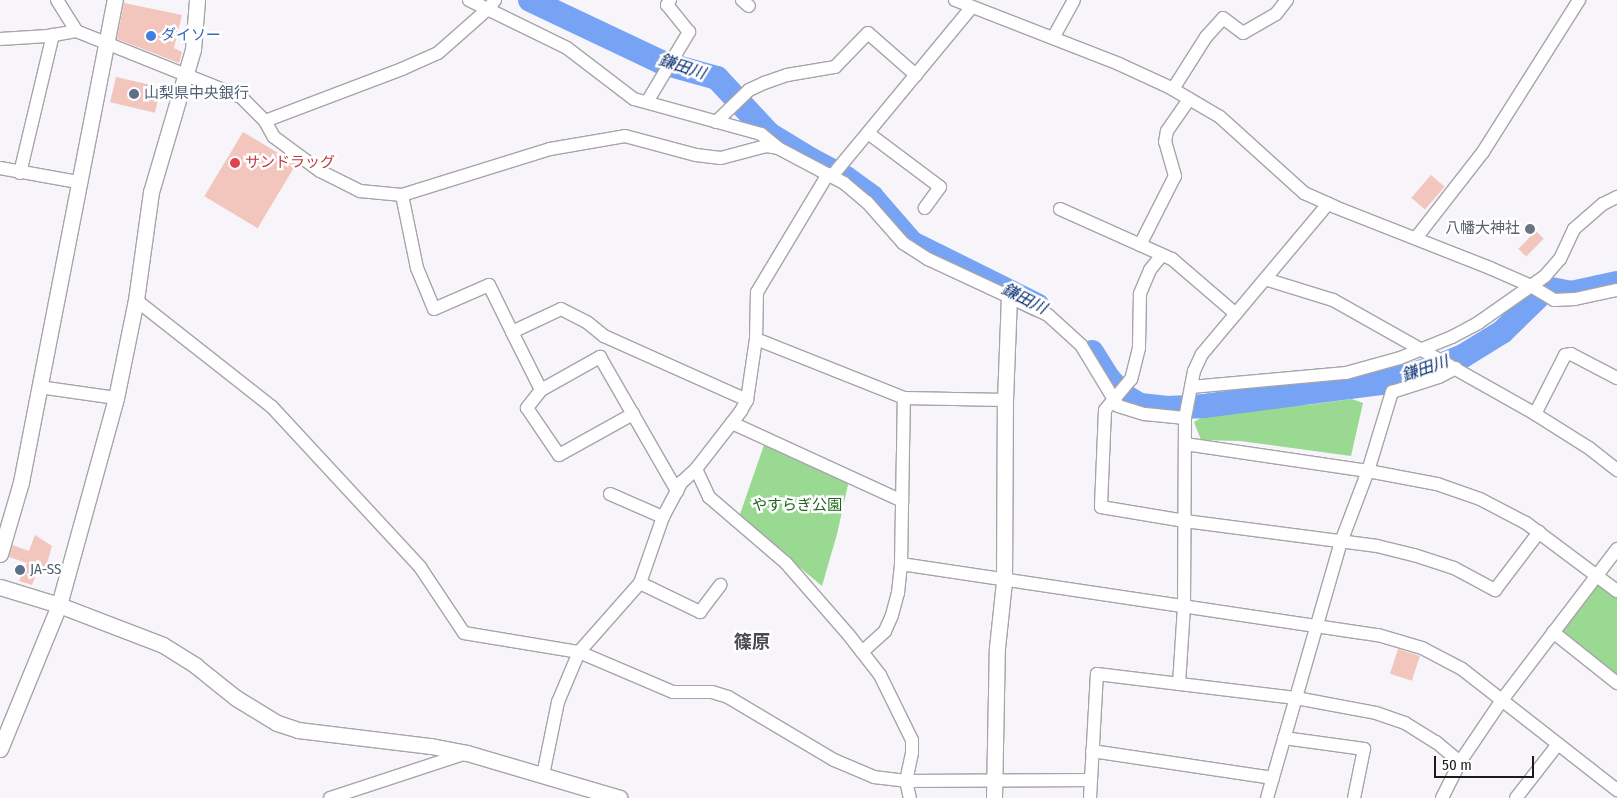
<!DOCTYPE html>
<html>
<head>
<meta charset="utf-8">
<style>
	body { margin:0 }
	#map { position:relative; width:1617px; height:798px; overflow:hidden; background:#f7f4fa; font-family:"Fira Sans Condensed","Noto Sans JP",sans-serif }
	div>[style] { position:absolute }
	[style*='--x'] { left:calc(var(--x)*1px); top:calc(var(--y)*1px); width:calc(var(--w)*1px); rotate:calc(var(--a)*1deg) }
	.green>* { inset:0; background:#9ad992 }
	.river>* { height:24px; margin:-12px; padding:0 12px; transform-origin:12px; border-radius:12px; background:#76a3f4 }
	.building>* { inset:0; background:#f2c6bc; transform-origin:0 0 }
	.roads { filter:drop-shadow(1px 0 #a7a4aa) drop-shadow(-1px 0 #a7a4aa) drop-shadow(0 1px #a7a4aa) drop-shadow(0 -1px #a7a4aa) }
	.minor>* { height:12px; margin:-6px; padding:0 6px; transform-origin:6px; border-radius:6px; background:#fff }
	.tertiary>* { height:15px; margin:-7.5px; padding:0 7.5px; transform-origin:7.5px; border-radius:7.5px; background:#fff }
	.dots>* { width:14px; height:14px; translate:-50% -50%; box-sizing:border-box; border:2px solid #fff; border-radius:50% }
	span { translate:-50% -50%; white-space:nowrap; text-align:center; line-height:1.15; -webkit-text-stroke:5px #fff; paint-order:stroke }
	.shop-label { font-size:15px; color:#366cbe }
	.left { translate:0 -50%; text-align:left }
	.service-label { font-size:15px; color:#4e5e75 }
	.health-label { font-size:15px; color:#be3a42 }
	.worship-label { font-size:15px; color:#5b616d }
	.right { translate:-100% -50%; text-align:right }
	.park-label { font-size:15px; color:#1f6419 }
	.water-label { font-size:16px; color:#062a70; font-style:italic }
	.quarter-label { font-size:18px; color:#4d4a4f; font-weight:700 }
	.scale { position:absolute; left:1434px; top:756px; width:100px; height:22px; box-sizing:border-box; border:2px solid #1b1a1c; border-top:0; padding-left:6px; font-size:15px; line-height:18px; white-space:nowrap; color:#1b1a1c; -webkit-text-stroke:4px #fff; paint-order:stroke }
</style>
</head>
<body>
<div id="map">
	<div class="green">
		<i style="clip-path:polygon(1352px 399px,1363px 403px,1351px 456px,1240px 441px,1201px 440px,1194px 422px,1210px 412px,1253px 407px,1307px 405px)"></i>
		<i style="clip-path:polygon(765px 442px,849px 480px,837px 534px,822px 586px,739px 517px)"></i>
		<i style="clip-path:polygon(1597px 579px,1617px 594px,1617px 680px,1557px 632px)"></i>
	</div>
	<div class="river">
		<i style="--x:530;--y:0;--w:147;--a:25.3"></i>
		<i style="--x:663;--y:63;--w:56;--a:15.5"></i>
		<i style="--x:717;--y:78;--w:76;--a:47.1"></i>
		<i style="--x:769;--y:134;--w:50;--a:31.2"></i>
		<i style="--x:812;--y:160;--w:38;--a:28"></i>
		<i style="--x:846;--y:178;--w:32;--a:36"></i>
		<i style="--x:872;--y:197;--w:61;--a:49"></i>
		<i style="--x:912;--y:243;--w:140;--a:26.4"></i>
		<i style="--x:1551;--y:289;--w:20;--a:11"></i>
		<i style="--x:1571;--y:293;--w:47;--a:-12.3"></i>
		<i style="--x:1092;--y:352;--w:31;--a:58"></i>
		<i style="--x:1108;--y:378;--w:25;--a:47"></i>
		<i style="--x:1125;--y:396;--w:17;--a:31"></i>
		<i style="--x:1140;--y:405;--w:28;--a:6"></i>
		<i style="--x:1168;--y:408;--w:36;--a:-3"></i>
		<i style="--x:1204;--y:406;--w:178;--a:-7.4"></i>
		<i style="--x:1381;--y:383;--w:57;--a:-16.2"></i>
		<i style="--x:1436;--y:367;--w:29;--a:-22"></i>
		<i style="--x:1463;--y:356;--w:46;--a:-31.6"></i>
		<i style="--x:1502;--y:332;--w:50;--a:-44.2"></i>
	</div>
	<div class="building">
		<i style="clip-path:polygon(124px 3px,182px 15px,174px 48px,182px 52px,179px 63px,117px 39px)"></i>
		<i style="left:116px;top:77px;width:46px;height:26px;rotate:13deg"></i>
		<i style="left:243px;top:132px;width:62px;height:75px;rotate:31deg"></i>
		<i style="left:1431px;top:175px;width:18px;height:30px;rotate:41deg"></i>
		<i style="left:1536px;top:231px;width:11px;height:25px;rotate:45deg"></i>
		<i style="clip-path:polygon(35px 535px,52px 546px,46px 567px,40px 565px,32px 585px,19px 581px,27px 563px,9px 557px,12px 545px,29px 551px)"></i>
		<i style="left:1398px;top:649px;width:23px;height:26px;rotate:18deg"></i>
	</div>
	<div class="roads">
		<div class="minor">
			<i style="--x:57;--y:0;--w:36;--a:58"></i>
			<i style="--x:76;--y:31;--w:178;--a:21.8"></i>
			<i style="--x:241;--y:97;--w:34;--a:45"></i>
			<i style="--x:265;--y:121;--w:18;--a:61"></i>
			<i style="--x:274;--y:137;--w:57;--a:36.5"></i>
			<i style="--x:320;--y:171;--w:45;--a:26.6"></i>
			<i style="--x:360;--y:191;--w:42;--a:5.4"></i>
			<i style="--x:402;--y:195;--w:155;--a:-17.3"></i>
			<i style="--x:550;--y:149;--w:76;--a:-9.8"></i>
			<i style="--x:625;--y:136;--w:73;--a:15"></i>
			<i style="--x:696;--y:155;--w:25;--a:7"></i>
			<i style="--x:721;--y:158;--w:47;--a:-14.9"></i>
			<i style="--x:766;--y:146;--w:12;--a:9"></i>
			<i style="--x:778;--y:148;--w:75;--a:27.9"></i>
			<i style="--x:844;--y:183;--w:30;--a:40"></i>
			<i style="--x:867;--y:202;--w:55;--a:48.7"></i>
			<i style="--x:903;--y:243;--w:30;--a:33"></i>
			<i style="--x:928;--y:259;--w:132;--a:25"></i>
			<i style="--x:1048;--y:315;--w:45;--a:42.3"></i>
			<i style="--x:1081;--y:345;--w:71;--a:58.8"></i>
			<i style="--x:1118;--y:406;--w:28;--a:17"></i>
			<i style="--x:1145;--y:414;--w:40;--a:5.7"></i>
			<i style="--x:469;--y:0;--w:109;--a:26.1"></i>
			<i style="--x:567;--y:48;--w:84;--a:37.3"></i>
			<i style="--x:634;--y:99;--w:132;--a:15.4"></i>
			<i style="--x:761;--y:134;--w:21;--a:39"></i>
			<i style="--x:742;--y:0;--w:9;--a:41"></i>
			<i style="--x:955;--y:0;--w:176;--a:21.3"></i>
			<i style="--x:1119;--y:64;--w:55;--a:24.7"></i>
			<i style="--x:1169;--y:87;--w:59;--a:30.5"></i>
			<i style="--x:1220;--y:117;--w:113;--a:42.1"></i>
			<i style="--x:1304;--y:193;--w:34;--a:24"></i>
			<i style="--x:1335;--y:207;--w:167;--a:21.5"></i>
			<i style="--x:1490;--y:268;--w:45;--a:23.7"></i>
			<i style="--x:1531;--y:286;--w:27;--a:31"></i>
			<i style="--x:1554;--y:300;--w:21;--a:-3"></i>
			<i style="--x:1575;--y:299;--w:43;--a:-12.1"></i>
			<i style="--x:1053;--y:38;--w:43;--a:-61.1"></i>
			<i style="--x:0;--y:39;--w:48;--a:-3.6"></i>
			<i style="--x:48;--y:36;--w:27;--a:-10"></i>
			<i style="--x:1173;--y:89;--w:62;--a:-57.6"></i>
			<i style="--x:1206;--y:37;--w:25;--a:-48"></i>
			<i style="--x:1223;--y:18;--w:25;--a:37"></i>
			<i style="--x:1243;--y:33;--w:38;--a:-30"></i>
			<i style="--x:1276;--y:14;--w:18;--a:-52"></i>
			<i style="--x:647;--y:102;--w:82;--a:-59"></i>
			<i style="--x:689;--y:32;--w:35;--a:-129"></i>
			<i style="--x:667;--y:5;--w:6;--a:-59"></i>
			<i style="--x:265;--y:121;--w:147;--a:-20.8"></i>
			<i style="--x:402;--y:69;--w:39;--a:-24"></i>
			<i style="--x:438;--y:53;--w:68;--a:-41.4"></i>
			<i style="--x:489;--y:8;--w:10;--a:-53"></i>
			<i style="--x:716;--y:122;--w:46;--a:-44.1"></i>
			<i style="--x:749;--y:90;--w:17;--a:-25"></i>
			<i style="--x:764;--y:83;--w:24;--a:-19"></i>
			<i style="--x:787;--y:75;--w:49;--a:-9.5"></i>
			<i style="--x:835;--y:67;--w:47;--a:-45.9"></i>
			<i style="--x:868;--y:33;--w:64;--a:41.2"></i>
			<i style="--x:868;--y:133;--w:90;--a:36.9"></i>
			<i style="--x:940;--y:187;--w:26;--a:126"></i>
			<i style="--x:0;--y:168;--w:79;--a:10.2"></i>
			<i style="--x:20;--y:173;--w:142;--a:-76.6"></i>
			<i style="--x:828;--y:174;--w:138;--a:121"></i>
			<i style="--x:757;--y:292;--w:47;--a:91.2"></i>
			<i style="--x:756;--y:339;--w:62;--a:98.4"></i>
			<i style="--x:747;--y:400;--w:13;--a:119"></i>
			<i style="--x:741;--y:411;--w:73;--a:127.8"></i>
			<i style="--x:696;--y:469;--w:31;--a:65"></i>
			<i style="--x:709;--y:497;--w:101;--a:40.6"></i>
			<i style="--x:786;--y:563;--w:94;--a:48.9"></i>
			<i style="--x:848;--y:634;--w:52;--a:52"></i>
			<i style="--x:880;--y:675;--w:72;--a:63.8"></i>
			<i style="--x:912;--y:740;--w:13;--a:90"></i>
			<i style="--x:912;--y:753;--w:29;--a:102"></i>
			<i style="--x:906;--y:781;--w:17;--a:77"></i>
			<i style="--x:832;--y:176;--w:219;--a:-50.4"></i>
			<i style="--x:402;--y:195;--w:75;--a:78.4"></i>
			<i style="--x:417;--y:268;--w:44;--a:67.5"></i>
			<i style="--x:434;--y:309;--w:60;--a:-23.6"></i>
			<i style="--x:489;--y:285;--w:52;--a:63.9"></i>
			<i style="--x:512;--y:332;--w:54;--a:-25.1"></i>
			<i style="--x:561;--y:309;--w:30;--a:27"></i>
			<i style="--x:588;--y:323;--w:21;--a:39"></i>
			<i style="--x:604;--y:336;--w:157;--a:24.1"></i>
			<i style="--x:1060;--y:209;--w:123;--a:24.1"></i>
			<i style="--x:1172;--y:259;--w:84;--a:40.7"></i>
			<i style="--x:1416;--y:238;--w:109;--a:-52.1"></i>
			<i style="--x:1483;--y:152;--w:180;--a:-57.7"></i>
			<i style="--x:1140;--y:245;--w:77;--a:-63.1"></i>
			<i style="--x:1175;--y:176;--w:35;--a:-106"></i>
			<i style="--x:1165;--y:142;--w:11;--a:-80"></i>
			<i style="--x:1167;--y:131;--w:39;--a:-55"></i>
			<i style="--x:1162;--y:255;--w:19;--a:129"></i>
			<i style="--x:1150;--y:270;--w:26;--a:113"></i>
			<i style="--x:1140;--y:294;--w:54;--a:91.1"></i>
			<i style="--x:1139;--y:348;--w:32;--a:104"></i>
			<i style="--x:1131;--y:379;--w:40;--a:130"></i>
			<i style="--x:1105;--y:410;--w:97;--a:92.4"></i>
			<i style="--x:1101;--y:507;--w:85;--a:9.5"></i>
			<i style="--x:1185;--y:521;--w:194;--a:7.4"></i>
			<i style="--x:1377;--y:546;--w:38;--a:14"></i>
			<i style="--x:1414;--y:555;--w:42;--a:18"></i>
			<i style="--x:1454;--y:568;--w:47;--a:28.2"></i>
			<i style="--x:1495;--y:590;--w:73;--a:-52.8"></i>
			<i style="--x:1265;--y:279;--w:71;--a:17.2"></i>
			<i style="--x:1333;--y:300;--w:232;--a:29.4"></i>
			<i style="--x:1535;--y:414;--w:64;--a:32.2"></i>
			<i style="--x:1589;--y:448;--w:36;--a:38"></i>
			<i style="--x:136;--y:300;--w:173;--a:38.2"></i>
			<i style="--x:272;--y:407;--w:218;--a:47.2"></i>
			<i style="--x:420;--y:567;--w:79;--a:56.3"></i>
			<i style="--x:464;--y:633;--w:117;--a:9.4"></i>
			<i style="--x:579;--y:652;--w:102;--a:23.1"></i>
			<i style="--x:673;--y:692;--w:39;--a:0"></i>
			<i style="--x:712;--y:692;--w:17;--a:17"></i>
			<i style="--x:728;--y:697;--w:123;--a:30.7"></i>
			<i style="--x:834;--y:760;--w:43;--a:23"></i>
			<i style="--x:874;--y:777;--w:32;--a:7"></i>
			<i style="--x:906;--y:781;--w:185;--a:-0.3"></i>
			<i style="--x:512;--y:332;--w:65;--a:63.4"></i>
			<i style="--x:541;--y:390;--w:68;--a:-29.2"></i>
			<i style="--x:600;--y:357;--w:155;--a:60.1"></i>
			<i style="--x:756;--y:339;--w:159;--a:21.7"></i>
			<i style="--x:904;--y:398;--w:101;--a:1.1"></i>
			<i style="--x:39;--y:387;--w:78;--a:8.1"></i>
			<i style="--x:1191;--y:387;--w:156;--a:-5.2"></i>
			<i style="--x:1346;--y:373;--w:56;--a:-15.5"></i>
			<i style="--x:1400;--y:358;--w:56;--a:-22"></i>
			<i style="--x:1452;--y:337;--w:30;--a:-28"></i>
			<i style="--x:1478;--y:323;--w:82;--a:-35"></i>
			<i style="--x:1545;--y:276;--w:23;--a:-49"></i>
			<i style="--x:1560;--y:259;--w:33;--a:-65"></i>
			<i style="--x:1574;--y:229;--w:38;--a:-41"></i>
			<i style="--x:1603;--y:204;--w:16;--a:-27"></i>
			<i style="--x:541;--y:390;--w:23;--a:128"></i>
			<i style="--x:527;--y:408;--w:57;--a:55.8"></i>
			<i style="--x:559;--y:455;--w:85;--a:-29"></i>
			<i style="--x:1535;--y:414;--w:66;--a:-63"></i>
			<i style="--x:1565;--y:355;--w:6;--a:-9"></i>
			<i style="--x:1571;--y:354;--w:52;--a:27.6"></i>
			<i style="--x:732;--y:423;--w:187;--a:24.6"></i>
			<i style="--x:1185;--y:444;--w:185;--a:8.4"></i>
			<i style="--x:1368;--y:471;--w:70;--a:10.7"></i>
			<i style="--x:1437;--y:484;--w:46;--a:19.2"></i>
			<i style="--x:1480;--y:499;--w:52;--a:27.6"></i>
			<i style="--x:1526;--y:523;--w:114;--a:36.8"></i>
			<i style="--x:610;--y:494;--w:58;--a:23.5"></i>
			<i style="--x:901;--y:564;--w:482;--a:8.5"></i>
			<i style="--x:1378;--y:635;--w:46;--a:16.5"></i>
			<i style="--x:1422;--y:648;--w:45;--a:27.7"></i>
			<i style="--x:1462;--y:669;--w:197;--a:38"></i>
			<i style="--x:640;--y:583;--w:67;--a:25.8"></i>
			<i style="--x:700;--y:612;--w:34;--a:-53"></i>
			<i style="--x:1553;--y:632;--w:82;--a:38.6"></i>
			<i style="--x:862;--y:652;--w:31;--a:-42"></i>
			<i style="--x:885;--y:631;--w:17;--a:-66"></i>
			<i style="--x:892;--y:615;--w:23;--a:-75"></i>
			<i style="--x:898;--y:593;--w:29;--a:-84"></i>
			<i style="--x:901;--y:564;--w:166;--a:-89"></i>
			<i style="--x:1179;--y:684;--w:77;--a:-86.3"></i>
			<i style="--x:1184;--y:607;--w:189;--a:-89.7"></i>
			<i style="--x:1185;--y:418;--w:48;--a:-79.2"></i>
			<i style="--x:1194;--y:371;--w:19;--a:-65"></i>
			<i style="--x:1202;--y:354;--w:196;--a:-50"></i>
			<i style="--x:1284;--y:738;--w:81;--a:7.8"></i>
			<i style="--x:1364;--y:749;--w:50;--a:101.5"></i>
			<i style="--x:1092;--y:751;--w:183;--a:8.5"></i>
			<i style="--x:543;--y:775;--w:75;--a:-78.4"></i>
			<i style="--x:558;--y:702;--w:54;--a:-67.2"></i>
			<i style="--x:579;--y:652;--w:92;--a:-48.5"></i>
			<i style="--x:640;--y:583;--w:70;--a:-70.8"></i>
			<i style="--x:663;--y:517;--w:40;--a:-62"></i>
			<i style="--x:682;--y:482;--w:19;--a:-43"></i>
			<i style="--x:330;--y:798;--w:144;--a:-18.2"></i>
			<i style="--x:1090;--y:798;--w:124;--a:-86.8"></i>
			<i style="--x:1097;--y:674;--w:200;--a:6.9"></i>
			<i style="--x:1296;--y:698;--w:81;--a:10.6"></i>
			<i style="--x:1376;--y:713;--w:31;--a:19"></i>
			<i style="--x:1405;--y:723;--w:36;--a:32"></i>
			<i style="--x:1436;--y:742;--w:31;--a:40"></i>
			<i style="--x:1267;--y:798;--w:266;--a:-73.9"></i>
			<i style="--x:1341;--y:542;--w:76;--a:-69.2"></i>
			<i style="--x:1368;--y:471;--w:83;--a:-73.1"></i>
			<i style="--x:1392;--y:392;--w:49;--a:-17.7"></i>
			<i style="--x:1439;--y:377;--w:19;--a:-28"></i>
			<i style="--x:1442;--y:798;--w:40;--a:-63.4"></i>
			<i style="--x:1460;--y:762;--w:75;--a:-55.9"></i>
			<i style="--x:1502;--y:700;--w:190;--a:-52.7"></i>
			<i style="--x:1516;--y:798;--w:68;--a:-52.1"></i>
		</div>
		<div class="tertiary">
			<i style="--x:0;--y:554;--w:75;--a:-73.7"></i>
			<i style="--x:21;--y:482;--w:491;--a:-79"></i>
			<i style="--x:0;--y:587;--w:62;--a:17"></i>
			<i style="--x:59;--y:605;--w:111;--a:21"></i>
			<i style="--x:163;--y:645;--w:39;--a:32"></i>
			<i style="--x:196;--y:666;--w:51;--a:38.7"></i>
			<i style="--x:236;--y:698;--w:48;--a:31.4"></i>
			<i style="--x:277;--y:723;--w:22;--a:18"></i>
			<i style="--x:298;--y:730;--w:134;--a:6.9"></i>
			<i style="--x:431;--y:746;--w:37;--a:11"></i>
			<i style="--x:467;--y:753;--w:159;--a:16.4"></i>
			<i style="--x:0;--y:749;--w:156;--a:-67.7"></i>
			<i style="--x:59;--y:605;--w:215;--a:-74.6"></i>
			<i style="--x:116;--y:398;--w:100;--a:-78.5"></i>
			<i style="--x:136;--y:300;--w:109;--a:-82.1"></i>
			<i style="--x:151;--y:192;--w:149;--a:-73.6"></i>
			<i style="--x:193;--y:49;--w:49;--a:-85.3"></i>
			<i style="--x:994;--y:798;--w:150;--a:-88.9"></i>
			<i style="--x:997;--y:648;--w:67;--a:-84"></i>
			<i style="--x:1004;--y:581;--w:181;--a:-89.7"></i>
			<i style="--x:1005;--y:400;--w:103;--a:-87.8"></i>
		</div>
	</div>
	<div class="dots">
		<i style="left:151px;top:36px;background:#3f7fe0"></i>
		<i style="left:134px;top:94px;background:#5c6f8a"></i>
		<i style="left:235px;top:163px;background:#e0444e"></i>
		<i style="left:1530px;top:229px;background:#6b7280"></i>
		<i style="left:20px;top:570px;background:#5c6f8a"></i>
	</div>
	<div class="shop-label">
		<span class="left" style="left:161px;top:36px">ダイソー</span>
	</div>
	<div class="service-label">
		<span class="left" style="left:144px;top:94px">山梨県中央銀行</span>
		<span class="left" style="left:30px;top:570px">JA-SS</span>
	</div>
	<div class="health-label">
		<span class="left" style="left:245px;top:163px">サンドラッグ</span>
	</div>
	<div class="worship-label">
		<span class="right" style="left:1520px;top:229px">八幡大神社</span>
	</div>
	<div class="park-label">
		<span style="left:797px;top:506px">やすらぎ公園</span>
	</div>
	<div class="water-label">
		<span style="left:682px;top:67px;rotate:18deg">鎌田川</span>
		<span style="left:1024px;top:299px;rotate:27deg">鎌田川</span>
		<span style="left:1425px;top:369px;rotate:-19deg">鎌田川</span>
	</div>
	<div class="quarter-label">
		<span style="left:752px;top:642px">篠原</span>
	</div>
	<div class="scale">50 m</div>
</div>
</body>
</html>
